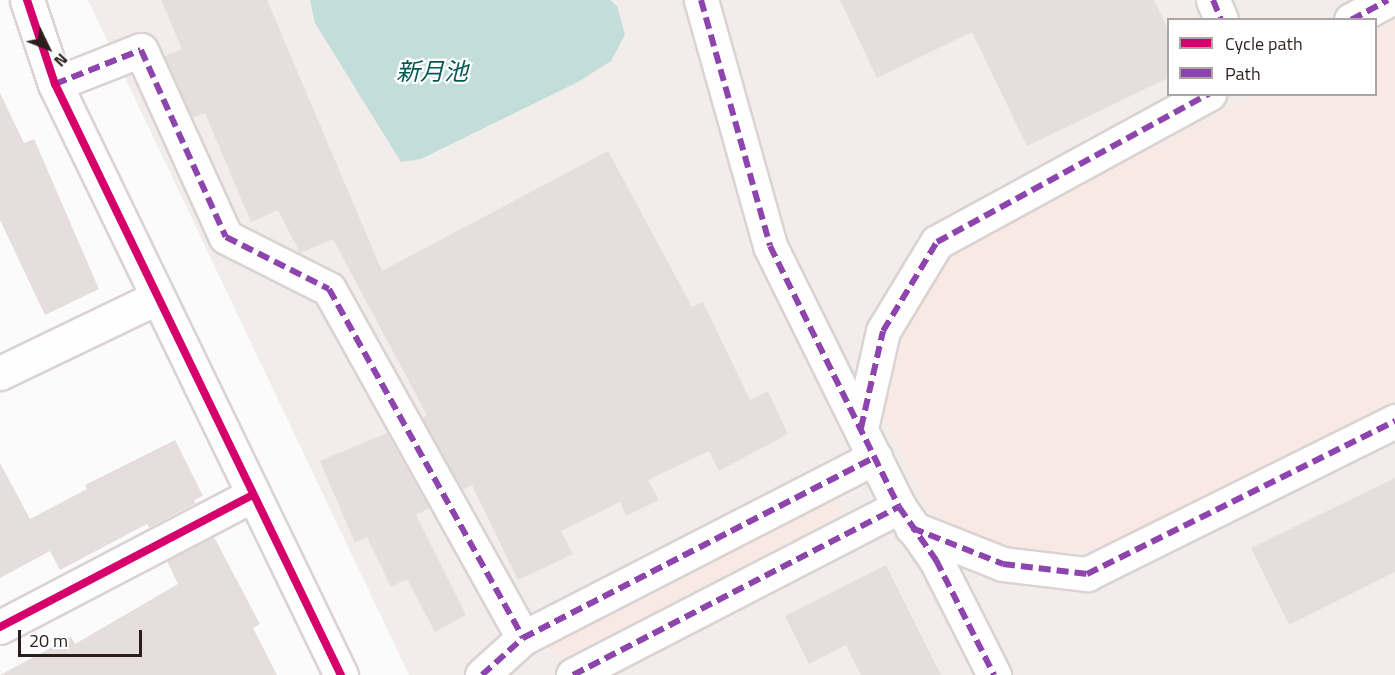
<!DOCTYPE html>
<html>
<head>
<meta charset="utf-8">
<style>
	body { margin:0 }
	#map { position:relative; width:1395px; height:675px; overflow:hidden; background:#fbfbfb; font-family:"Titillium Web","Noto Sans JP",sans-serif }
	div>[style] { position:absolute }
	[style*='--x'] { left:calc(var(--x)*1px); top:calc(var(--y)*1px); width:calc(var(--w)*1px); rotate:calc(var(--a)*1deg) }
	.built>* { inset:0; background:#f2ecea }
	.green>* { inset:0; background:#f8e9e4 }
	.water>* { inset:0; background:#c3dddb }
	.building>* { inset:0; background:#e5dedd }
	.roads { filter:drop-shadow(2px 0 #dad3d2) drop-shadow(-2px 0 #dad3d2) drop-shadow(0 2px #dad3d2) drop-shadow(0 -2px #dad3d2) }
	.minor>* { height:33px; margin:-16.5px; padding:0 16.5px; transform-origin:16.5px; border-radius:16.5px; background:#fefefe }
	.quiet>* { height:6px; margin-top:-3px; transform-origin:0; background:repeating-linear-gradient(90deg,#8e44ad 0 12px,transparent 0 18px) }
	.cycleway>* { height:8px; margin:-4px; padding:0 4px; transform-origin:4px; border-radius:4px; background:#d6006c }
	span { translate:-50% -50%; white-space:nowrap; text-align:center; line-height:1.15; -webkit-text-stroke:4.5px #fff; paint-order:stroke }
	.water-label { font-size:24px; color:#055854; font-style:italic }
	.legend { position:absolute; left:1167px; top:18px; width:210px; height:78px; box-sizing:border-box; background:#fff; border:2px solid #aba5a4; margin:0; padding:8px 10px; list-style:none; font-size:18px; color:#2c1f1b }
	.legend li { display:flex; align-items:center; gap:12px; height:30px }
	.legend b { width:30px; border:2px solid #aba5a4 }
	.north { position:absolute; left:18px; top:18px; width:60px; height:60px; -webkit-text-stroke:4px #fff; paint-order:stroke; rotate:133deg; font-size:16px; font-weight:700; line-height:24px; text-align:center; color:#2c1f1b }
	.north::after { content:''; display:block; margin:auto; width:21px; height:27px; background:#2c1f1b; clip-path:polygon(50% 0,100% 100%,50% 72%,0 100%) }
	.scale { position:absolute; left:18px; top:630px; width:124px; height:27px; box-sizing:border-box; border:3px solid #2c1f1b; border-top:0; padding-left:8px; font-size:18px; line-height:21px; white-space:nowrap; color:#2c1f1b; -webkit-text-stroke:4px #fff; paint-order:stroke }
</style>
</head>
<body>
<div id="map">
	<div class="built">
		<i style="clip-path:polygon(evenodd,88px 0,1395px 0,1395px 675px,409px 675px,88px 0,1168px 20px,1376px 20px,1376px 94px,1168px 94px,1168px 20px)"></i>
	</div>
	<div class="green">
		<i style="clip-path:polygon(1395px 22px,1395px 400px,1115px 544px,1056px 555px,1019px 550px,969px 533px,929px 509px,881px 411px,903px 331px,932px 277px,963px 249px,1253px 95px,1376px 94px,1376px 32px)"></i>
		<i style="clip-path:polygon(832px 494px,841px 502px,841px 513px,832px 520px,573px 653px,560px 656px,550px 648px,551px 638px)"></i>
	</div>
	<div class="water">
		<i style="clip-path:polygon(310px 0,610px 0,617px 6px,625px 35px,611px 61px,578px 82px,421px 159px,401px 162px,315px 23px)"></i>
	</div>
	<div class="building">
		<i style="clip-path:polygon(161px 0,267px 0,382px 271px,608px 151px,692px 307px,703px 302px,750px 400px,768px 391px,788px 434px,719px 471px,709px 451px,648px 480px,659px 500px,626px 516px,620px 502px,561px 531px,573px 554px,518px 580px,472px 485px,462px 490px,422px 418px,427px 415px,333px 239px,300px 253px,278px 210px,251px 222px,205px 113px,192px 118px,165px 56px,182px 49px)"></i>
		<i style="clip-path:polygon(840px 0,1154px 0,1168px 29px,1168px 78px,1027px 146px,972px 32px,877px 78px)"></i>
		<i style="clip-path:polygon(0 93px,24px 143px,34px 139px,99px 289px,45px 315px,0 220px)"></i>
		<i style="clip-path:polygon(387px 433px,429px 508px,416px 515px,466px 615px,435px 632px,407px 579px,391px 587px,367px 537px,355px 543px,320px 461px)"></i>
		<i style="clip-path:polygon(175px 440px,203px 496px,194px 500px,196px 503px,149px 528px,147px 524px,60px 570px,50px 551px,0 578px,0 463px,30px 519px,87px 489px,85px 485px)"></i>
		<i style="clip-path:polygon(1395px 478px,1395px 572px,1289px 625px,1251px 548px)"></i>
		<i style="clip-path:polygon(214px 537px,260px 624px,253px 628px,277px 675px,0 675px,71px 637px,75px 644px,178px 584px,167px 561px)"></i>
		<i style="clip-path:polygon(886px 565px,941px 675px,861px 675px,846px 645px,809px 664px,785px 616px)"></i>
	</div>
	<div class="roads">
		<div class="minor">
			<i style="--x:27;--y:0;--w:89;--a:71.6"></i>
			<i style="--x:55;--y:84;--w:657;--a:64.18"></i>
			<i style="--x:701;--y:0;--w:255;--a:74.3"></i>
			<i style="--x:770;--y:246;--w:291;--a:63.7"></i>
			<i style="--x:899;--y:507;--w:65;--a:55.1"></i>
			<i style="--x:936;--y:560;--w:129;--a:63.2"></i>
			<i style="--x:1213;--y:0;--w:22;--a:68"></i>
			<i style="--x:1351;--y:20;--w:42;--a:-28.4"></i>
			<i style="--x:55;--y:84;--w:92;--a:-21.6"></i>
			<i style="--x:141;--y:50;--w:205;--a:65.6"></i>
			<i style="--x:226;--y:237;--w:115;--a:26.8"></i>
			<i style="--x:329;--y:289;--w:399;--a:60.9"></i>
			<i style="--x:0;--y:373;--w:173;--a:-25.7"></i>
			<i style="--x:861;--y:428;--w:99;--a:-77.2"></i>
			<i style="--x:883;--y:331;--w:104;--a:-58.8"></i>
			<i style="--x:937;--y:242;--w:310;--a:-28.6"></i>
			<i style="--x:912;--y:528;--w:98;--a:21.6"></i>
			<i style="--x:1003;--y:564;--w:85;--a:6.8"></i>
			<i style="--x:1087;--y:574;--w:344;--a:-26.4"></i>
			<i style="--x:0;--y:627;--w:285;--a:-27.6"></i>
			<i style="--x:482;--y:675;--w:55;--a:-42.1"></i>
			<i style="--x:523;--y:638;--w:396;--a:-27.2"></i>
			<i style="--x:573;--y:675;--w:367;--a:-27.3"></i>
		</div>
	</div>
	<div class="quiet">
		<i style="--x:701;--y:0;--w:255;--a:74.3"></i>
		<i style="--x:770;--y:246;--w:291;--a:63.7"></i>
		<i style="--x:899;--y:507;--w:65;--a:55.1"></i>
		<i style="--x:936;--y:560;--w:129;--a:63.2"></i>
		<i style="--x:1213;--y:0;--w:22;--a:68"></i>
		<i style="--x:1351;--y:20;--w:42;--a:-28.4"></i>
		<i style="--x:55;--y:84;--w:92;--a:-21.6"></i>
		<i style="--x:141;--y:50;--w:205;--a:65.6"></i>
		<i style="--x:226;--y:237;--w:115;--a:26.8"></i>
		<i style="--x:329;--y:289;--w:399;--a:60.9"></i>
		<i style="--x:861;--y:428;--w:99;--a:-77.2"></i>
		<i style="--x:883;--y:331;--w:104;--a:-58.8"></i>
		<i style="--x:937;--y:242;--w:310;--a:-28.6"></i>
		<i style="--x:912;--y:528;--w:98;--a:21.6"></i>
		<i style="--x:1003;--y:564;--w:85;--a:6.8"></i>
		<i style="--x:1087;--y:574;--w:344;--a:-26.4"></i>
		<i style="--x:482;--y:675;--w:55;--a:-42.1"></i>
		<i style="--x:523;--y:638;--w:396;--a:-27.2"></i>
		<i style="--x:573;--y:675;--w:367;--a:-27.3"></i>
	</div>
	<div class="cycleway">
		<i style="--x:27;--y:0;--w:89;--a:71.6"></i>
		<i style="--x:55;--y:84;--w:657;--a:64.18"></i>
		<i style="--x:0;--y:627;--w:285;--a:-27.6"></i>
	</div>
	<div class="water-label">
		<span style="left:432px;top:72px">新月池</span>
	</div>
	<ul class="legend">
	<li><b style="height:8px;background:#d6006c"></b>Cycle path</li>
	<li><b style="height:8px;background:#8e44ad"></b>Path</li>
	</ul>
	<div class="north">N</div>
	<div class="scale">20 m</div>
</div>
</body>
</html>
